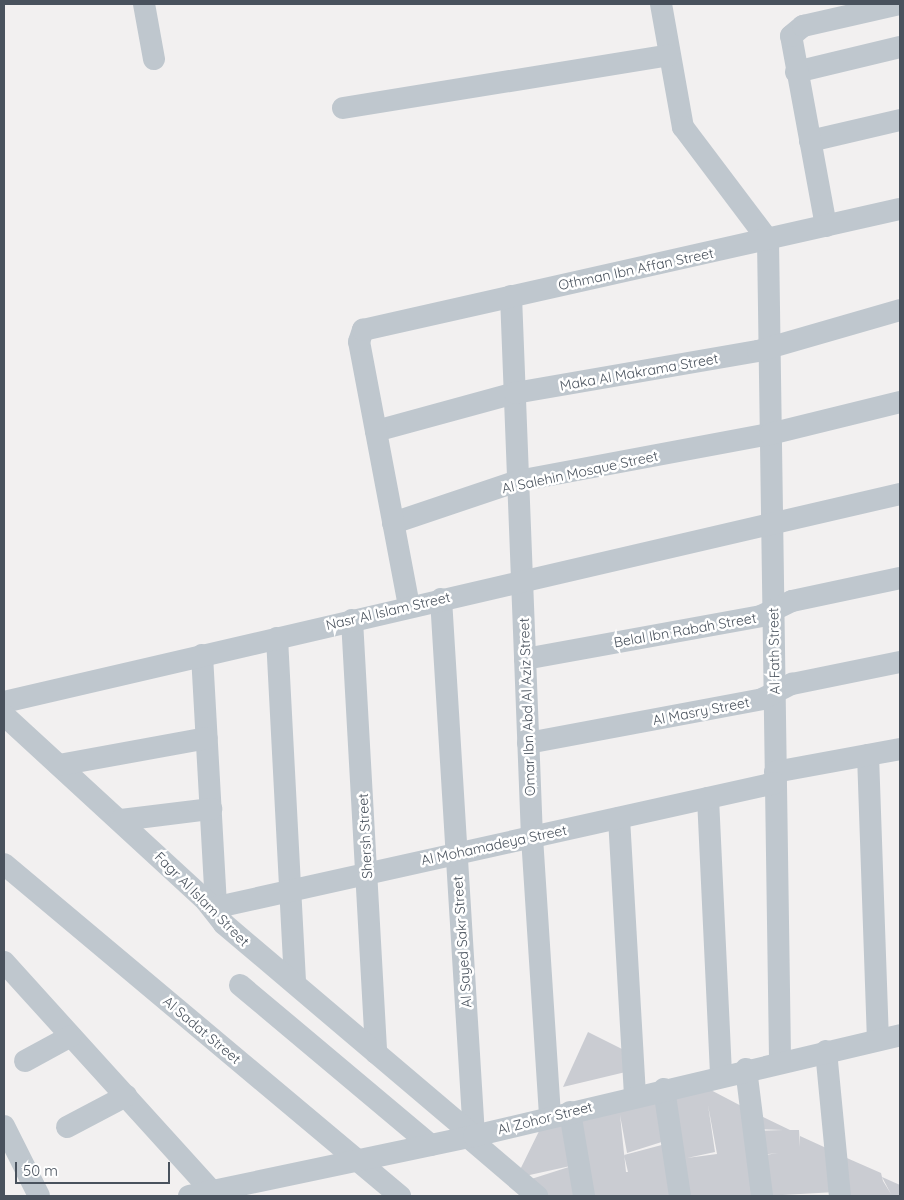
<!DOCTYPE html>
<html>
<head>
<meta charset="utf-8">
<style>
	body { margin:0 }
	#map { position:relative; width:904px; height:1200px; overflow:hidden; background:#f2f0f0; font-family:Quicksand,sans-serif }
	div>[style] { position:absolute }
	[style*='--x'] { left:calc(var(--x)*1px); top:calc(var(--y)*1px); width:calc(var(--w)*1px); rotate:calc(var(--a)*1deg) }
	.building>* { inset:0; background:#caccd2 }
	.minor>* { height:22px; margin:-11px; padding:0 11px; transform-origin:11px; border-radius:11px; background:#bfc7ce }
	span { translate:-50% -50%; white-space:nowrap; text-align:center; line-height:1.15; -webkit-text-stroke:5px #fff; paint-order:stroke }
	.street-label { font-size:14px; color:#49525d }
	.frame { position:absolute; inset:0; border:5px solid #49525d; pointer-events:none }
	.scale { position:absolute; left:15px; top:1162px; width:155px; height:22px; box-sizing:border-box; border:2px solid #49525d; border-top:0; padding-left:6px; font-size:15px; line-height:18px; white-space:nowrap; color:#49525d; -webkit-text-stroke:4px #fff; paint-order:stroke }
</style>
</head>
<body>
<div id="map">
	<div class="building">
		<i style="clip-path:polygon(588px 1032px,630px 1053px,634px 1070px,563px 1087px)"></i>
		<i style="clip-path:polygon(evenodd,705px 1087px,749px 1110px,755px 1176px,760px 1175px,759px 1156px,778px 1153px,759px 1155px,758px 1131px,783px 1130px,757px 1129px,753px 1112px,790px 1130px,799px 1130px,800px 1147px,800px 1136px,835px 1152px,839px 1158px,835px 1159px,836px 1192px,765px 1196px,759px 1177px,759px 1196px,685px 1196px,678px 1160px,678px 1196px,588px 1196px,575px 1115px,663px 1097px,668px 1140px,627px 1153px,620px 1115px,626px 1172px,628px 1172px,624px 1155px,673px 1142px,674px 1148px,669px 1098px,705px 1087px,708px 1105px,717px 1154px,687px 1158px,715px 1152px,708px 1105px)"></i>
		<i style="clip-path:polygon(568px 1116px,582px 1196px,538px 1196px,525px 1181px,575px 1165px,516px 1178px,543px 1123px)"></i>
		<i style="clip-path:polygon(840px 1155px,881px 1173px,883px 1181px,891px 1194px,882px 1177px,900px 1185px,900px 1196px,844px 1196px)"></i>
	</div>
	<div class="minor">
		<i style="--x:144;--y:4;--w:56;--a:79.7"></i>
		<i style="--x:661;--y:4;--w:125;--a:79.9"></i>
		<i style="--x:683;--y:127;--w:141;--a:53"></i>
		<i style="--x:768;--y:240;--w:821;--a:89.16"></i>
		<i style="--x:796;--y:72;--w:107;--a:-13.5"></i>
		<i style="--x:343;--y:108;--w:330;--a:-9.2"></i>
		<i style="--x:810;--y:141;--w:92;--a:-13.1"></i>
		<i style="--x:826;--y:226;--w:193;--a:-100.4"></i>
		<i style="--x:791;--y:36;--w:16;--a:-40"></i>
		<i style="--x:803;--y:26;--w:99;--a:-12.8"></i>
		<i style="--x:511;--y:296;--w:541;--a:87.78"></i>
		<i style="--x:532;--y:837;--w:281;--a:86.3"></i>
		<i style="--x:376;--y:431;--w:144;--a:-15.3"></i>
		<i style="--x:515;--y:393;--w:247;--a:-9.8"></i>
		<i style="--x:758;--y:351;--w:148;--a:-16.1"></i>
		<i style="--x:393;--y:523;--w:132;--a:-18.6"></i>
		<i style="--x:518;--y:481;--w:256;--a:-10.6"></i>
		<i style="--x:770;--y:434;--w:134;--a:-13.8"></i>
		<i style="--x:441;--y:599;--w:538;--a:86.48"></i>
		<i style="--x:409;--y:606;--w:269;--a:-100.7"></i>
		<i style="--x:359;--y:342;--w:13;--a:-72"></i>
		<i style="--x:363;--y:330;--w:550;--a:-12.7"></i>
		<i style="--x:352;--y:620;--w:434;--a:86.8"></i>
		<i style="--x:277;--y:638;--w:346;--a:87"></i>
		<i style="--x:202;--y:655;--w:252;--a:86.8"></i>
		<i style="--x:525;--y:659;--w:240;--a:-10.3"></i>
		<i style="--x:761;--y:616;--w:34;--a:-26"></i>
		<i style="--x:792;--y:601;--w:110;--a:-12"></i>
		<i style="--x:4;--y:702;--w:920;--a:-13.07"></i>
		<i style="--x:4;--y:715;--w:275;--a:42.6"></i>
		<i style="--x:206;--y:901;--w:29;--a:52"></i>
		<i style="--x:224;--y:924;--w:328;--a:40.3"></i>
		<i style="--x:528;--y:743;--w:238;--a:-10.6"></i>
		<i style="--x:762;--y:699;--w:34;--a:-27"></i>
		<i style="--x:792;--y:684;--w:110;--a:-11.5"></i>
		<i style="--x:868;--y:755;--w:285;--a:88"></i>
		<i style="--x:59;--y:765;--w:150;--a:-10.3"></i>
		<i style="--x:775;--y:772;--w:127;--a:-10.4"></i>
		<i style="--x:708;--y:798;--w:276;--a:87.3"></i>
		<i style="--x:619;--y:818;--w:278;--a:86.7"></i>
		<i style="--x:121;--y:820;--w:91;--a:-7"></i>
		<i style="--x:4;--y:864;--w:517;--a:39.98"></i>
		<i style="--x:213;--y:908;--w:576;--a:-12.54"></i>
		<i style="--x:4;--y:962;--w:309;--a:47.8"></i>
		<i style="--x:240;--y:985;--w:249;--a:40"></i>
		<i style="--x:826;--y:1051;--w:146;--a:84.5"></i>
		<i style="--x:25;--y:1061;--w:52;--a:-28.5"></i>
		<i style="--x:746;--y:1069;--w:128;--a:82.8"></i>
		<i style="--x:664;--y:1089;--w:108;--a:81.5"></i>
		<i style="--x:570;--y:1112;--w:85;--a:80.5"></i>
		<i style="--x:4;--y:1126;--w:78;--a:63.4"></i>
		<i style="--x:67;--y:1127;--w:67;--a:-27.7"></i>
		<i style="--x:468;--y:1137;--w:91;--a:40.5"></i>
		<i style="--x:189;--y:1196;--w:291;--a:-11.9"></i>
		<i style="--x:474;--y:1136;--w:438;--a:-13.3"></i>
	</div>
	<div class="street-label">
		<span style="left:636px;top:269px;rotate:-12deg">Othman Ibn Affan Street</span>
		<span style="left:639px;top:372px;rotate:-10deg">Maka Al Makrama Street</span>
		<span style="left:580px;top:472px;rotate:-12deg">Al Salehin Mosque Street</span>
		<span style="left:388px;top:611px;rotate:-13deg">Nasr Al Islam Street</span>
		<span style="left:685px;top:630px;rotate:-10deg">Belal Ibn Rabah Street</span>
		<span style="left:774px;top:651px;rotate:-91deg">Al Fath Street</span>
		<span style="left:527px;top:707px;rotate:-92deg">Omar Ibn Abd Al Aziz Street</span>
		<span style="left:701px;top:711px;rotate:-11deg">Al Masry Street</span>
		<span style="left:365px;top:836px;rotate:-93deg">Shersh Street</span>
		<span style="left:494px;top:845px;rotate:-12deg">Al Mohamadeya Street</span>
		<span style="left:202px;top:899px;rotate:45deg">Fagr Al Islam Street</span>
		<span style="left:462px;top:942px;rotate:-94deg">Al Sayed Sakr Street</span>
		<span style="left:202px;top:1030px;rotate:40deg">Al Sadat Street</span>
		<span style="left:545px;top:1118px;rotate:-14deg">Al Zohor Street</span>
	</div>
	<div class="frame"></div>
	<div class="scale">50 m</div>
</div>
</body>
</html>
